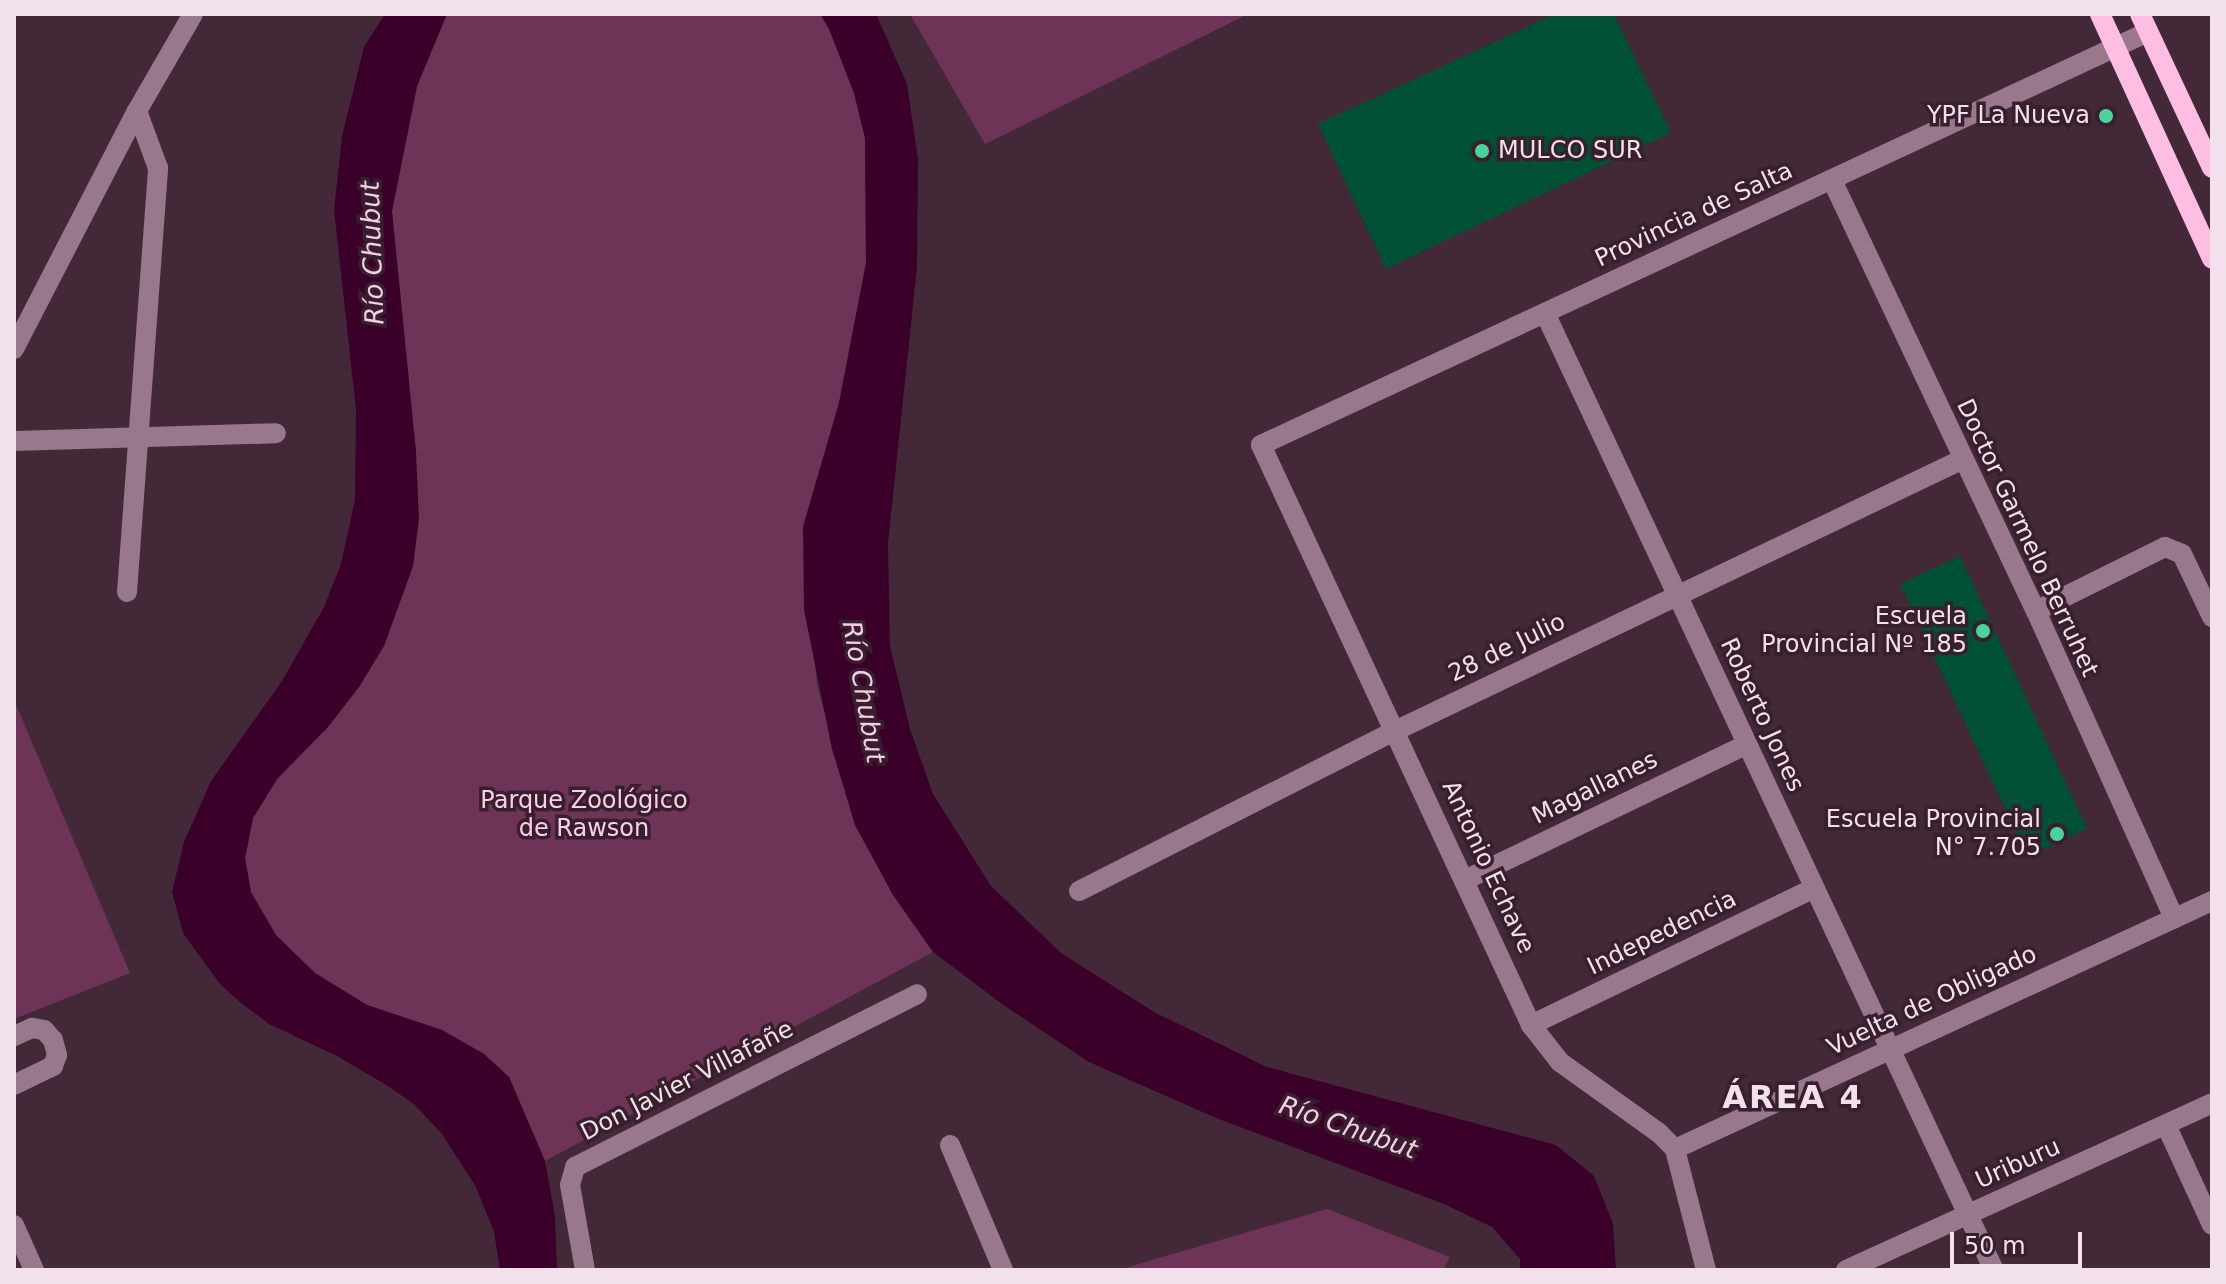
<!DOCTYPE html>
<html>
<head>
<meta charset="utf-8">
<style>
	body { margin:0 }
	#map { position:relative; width:2226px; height:1284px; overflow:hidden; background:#432938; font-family:"DejaVu Sans",sans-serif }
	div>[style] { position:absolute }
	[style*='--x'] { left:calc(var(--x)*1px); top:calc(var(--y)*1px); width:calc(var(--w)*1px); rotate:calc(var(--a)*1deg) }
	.green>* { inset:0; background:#6d3457 }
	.water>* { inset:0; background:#3b0029 }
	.building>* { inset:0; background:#005035; transform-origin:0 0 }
	.minor>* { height:20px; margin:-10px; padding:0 10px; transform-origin:10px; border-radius:10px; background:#98788a }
	.major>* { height:20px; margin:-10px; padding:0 10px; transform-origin:10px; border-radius:10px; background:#febde2 }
	.dots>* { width:22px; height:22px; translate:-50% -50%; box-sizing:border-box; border:4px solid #381f2e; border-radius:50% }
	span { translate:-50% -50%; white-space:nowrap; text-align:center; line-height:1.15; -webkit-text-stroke:7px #381f2e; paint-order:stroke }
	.poi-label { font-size:24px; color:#f2e1ea }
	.right { translate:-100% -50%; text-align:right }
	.left { translate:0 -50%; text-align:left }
	.street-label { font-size:24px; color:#f2e1ea }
	.park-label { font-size:24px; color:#f8cfe6 }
	.water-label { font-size:26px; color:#f6cde4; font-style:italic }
	.district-label { font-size:32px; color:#f2e1ea; font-weight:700; letter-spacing:2px }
	.frame { position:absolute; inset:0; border:16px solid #f2e1ea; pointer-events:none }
	.scale { position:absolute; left:1950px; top:1232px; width:132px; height:36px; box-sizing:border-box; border:4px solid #f2e1ea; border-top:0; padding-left:10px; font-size:24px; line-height:28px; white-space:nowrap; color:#f2e1ea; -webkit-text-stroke:6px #381f2e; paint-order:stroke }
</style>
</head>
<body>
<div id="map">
	<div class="green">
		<i style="clip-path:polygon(447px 14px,820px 14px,829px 28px,854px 93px,865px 138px,866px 263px,839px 403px,803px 527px,817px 685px,855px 825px,893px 895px,933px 952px,545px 1161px,509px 1077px,484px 1054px,442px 1030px,367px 1005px,315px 973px,276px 936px,251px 892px,245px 858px,253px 818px,277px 779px,328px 727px,359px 687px,384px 646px,413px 566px,416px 452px,392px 211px,417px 86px)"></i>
		<i style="clip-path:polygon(910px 14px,1248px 14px,985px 144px)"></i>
		<i style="clip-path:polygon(14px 700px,130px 973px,14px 1019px)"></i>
		<i style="clip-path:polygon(1327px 1209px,1450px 1257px,1443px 1270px,1118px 1270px)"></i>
	</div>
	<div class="water">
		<i style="clip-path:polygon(385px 14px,447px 14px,417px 86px,392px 211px,416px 452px,419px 519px,413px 566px,384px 646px,359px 687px,328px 727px,277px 779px,253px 818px,245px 858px,251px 892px,276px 935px,315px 973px,367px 1005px,442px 1030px,484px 1054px,509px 1077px,545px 1161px,555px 1216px,557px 1270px,500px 1270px,494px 1232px,476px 1187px,442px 1134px,415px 1105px,388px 1086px,337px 1056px,269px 1024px,240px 1002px,220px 984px,183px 933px,172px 892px,184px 842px,211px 781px,282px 681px,324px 607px,341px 564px,355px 500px,356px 409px,334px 210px,342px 136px,364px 47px)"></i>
		<i style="clip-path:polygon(820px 14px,876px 14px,907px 84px,918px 159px,917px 267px,888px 543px,890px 646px,910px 729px,933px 794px,991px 886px,1061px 953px,1154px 1012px,1267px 1067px,1556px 1145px,1594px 1176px,1613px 1224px,1616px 1270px,1520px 1270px,1520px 1259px,1492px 1227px,1444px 1204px,1216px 1118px,1089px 1062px,1002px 1004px,933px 952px,893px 895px,855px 825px,832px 749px,804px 610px,803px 527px,839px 403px,866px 263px,865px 138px,854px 93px,829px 29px)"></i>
	</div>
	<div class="building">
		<i style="clip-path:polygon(1555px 14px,1614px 14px,1671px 133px,1386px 269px,1318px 124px)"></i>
		<i style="left:1960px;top:556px;width:301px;height:66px;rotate:65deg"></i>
	</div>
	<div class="minor">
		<i style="--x:1832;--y:180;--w:477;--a:64.7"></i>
		<i style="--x:2036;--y:611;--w:337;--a:65.8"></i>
		<i style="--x:1545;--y:313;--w:1057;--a:64.87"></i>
		<i style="--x:14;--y:349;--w:268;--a:-62.7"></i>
		<i style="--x:137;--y:111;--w:112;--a:-60"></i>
		<i style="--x:14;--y:441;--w:262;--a:-1.7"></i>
		<i style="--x:127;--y:592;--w:425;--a:-85.8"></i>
		<i style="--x:158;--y:168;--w:61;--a:-110.2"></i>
		<i style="--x:2036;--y:611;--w:144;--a:-26.4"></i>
		<i style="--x:2165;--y:547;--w:18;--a:22"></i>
		<i style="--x:2182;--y:554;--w:70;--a:64.5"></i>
		<i style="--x:1465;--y:880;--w:313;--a:-25.7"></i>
		<i style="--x:1079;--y:891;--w:356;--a:-26.9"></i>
		<i style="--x:1397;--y:730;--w:625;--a:-25.58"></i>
		<i style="--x:1531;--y:1025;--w:314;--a:-25.8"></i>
		<i style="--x:14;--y:1036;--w:20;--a:-24"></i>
		<i style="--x:32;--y:1028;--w:12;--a:9"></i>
		<i style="--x:44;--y:1030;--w:13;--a:48"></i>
		<i style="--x:53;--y:1040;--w:16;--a:75"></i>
		<i style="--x:57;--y:1055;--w:12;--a:110"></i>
		<i style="--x:53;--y:1066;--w:43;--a:154"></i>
		<i style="--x:2166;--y:1125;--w:110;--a:65.3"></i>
		<i style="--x:950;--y:1145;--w:136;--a:67"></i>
		<i style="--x:1675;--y:1149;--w:592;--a:-24.79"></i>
		<i style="--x:14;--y:1225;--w:49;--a:66"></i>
		<i style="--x:585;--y:1270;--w:86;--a:-100"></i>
		<i style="--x:570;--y:1185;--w:19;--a:-74"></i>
		<i style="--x:575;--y:1167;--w:383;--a:-26.8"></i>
		<i style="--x:1706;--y:1270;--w:125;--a:-104.4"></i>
		<i style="--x:1675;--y:1149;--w:23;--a:-135"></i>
		<i style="--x:1659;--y:1133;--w:122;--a:-144.4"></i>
		<i style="--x:1560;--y:1062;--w:47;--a:-128.1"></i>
		<i style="--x:1531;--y:1025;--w:640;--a:-114.96"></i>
		<i style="--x:1261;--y:445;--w:978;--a:-24.97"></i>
		<i style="--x:1846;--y:1270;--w:402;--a:-24.5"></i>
	</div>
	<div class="major">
		<i style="--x:2100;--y:14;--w:269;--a:65.4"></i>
		<i style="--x:2140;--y:14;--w:170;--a:64.9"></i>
	</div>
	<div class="dots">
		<i style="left:2106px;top:116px;background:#4ad49c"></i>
		<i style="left:1482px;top:151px;background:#4ad49c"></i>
		<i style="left:1983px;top:631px;background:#4ad49c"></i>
		<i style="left:2057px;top:834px;background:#4ad49c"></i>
	</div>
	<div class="poi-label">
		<span class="right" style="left:2090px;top:116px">YPF La Nueva</span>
		<span class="left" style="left:1498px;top:151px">MULCO SUR</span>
		<span class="right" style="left:1967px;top:631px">Escuela<br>Provincial Nº 185</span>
		<span class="right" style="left:2041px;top:834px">Escuela Provincial<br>N° 7.705</span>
	</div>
	<div class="street-label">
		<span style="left:1694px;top:215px;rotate:-25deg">Provincia de Salta</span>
		<span style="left:2027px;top:538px;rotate:65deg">Doctor Garmelo Berruhet</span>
		<span style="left:1507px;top:648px;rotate:-26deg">28 de Julio</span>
		<span style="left:1762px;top:715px;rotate:65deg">Roberto Jones</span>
		<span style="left:1595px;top:788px;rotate:-26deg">Magallanes</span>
		<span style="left:1488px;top:867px;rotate:65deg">Antonio Echave</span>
		<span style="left:1662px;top:933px;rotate:-26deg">Indepedencia</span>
		<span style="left:1932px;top:1001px;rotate:-25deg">Vuelta de Obligado</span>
		<span style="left:687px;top:1081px;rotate:-27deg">Don Javier Villafañe</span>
		<span style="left:2018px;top:1164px;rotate:-24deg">Uriburu</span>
	</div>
	<div class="park-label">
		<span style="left:584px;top:815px">Parque Zoológico<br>de Rawson</span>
	</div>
	<div class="water-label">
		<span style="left:373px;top:253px;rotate:-92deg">Río Chubut</span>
		<span style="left:863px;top:692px;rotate:80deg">Río Chubut</span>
		<span style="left:1348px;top:1128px;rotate:19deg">Río Chubut</span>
	</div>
	<div class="district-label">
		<span style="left:1793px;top:1097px">ÁREA 4</span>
	</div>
	<div class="frame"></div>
	<div class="scale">50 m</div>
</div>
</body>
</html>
